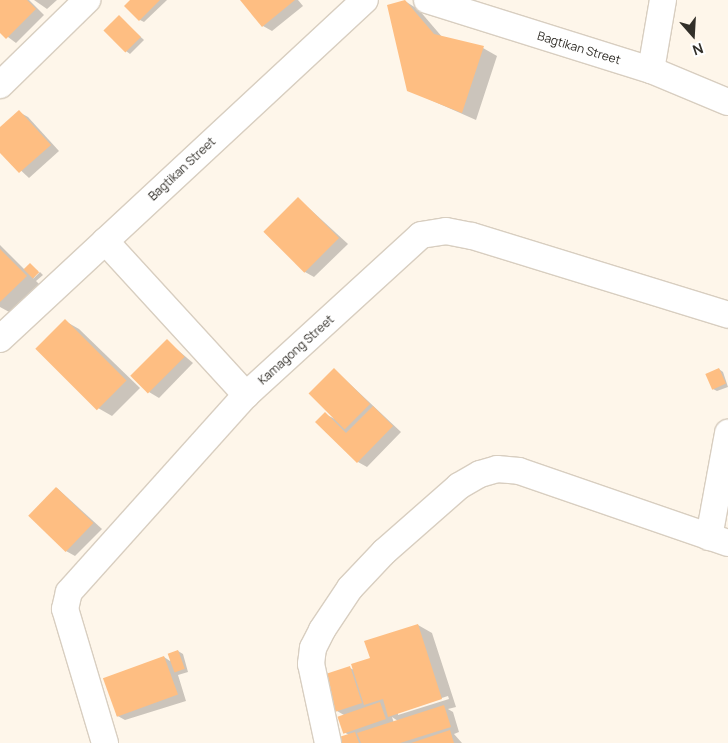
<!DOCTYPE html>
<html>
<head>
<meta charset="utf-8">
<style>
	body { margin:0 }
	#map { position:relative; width:728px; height:743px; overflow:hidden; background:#fef6ea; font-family:Manrope,sans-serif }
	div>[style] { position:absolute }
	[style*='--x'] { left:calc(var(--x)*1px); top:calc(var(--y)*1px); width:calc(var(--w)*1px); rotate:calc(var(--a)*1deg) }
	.shadow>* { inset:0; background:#0003 }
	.building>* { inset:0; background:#febe82; transform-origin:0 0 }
	.roads { filter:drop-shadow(1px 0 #d8cec0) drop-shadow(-1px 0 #d8cec0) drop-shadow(0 1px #d8cec0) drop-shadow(0 -1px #d8cec0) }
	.minor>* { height:26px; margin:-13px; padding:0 13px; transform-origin:13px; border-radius:13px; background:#fff }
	span { translate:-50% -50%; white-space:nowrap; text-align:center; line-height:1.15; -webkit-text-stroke:5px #fff; paint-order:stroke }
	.street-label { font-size:12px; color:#322f29 }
	.north { position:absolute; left:668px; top:10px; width:50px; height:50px; -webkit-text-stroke:4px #fff; paint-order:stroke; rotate:161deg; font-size:14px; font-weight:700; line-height:20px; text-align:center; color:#322f29 }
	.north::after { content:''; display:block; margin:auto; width:18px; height:22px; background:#322f29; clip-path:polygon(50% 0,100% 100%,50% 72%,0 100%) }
</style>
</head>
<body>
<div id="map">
	<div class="shadow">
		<i style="clip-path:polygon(0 0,29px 0,44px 15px,16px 43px,0 31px)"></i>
		<i style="clip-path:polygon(34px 0,57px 0,47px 9px)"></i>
		<i style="clip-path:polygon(132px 0,167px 0,144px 22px,140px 20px)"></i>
		<i style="clip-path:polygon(242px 0,298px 0,303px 6px,272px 31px,263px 26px)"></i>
		<i style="clip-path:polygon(405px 1px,419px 10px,443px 38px,483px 48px,497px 56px,476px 120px,408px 90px)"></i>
		<i style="clip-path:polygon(119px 17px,144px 40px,130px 54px,126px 51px)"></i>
		<i style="clip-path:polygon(19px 112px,28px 117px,59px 151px,29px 178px,0 151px,0 129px)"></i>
		<i style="clip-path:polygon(299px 199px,348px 244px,314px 277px,305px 272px)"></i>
		<i style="clip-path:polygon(0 245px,25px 270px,30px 264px,38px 271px,33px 279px,40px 272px,43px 275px,36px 281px,40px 285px,11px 313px,0 307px)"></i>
		<i style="clip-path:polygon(65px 321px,79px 329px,140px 388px,112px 416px,98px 408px,37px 348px)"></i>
		<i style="clip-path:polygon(167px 341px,193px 363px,159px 398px,149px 392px)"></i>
		<i style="clip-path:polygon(334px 369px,401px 432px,367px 467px,358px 462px,325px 414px,335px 419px)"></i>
		<i style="clip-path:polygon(719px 369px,723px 372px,728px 387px,717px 391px,713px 389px)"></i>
		<i style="clip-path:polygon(57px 488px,102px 529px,75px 556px,66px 551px)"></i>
		<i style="clip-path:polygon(evenodd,418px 625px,432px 633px,456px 707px,448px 709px,453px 712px,459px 732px,454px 734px,462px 743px,343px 743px,349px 735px,344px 732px,344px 715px,337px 711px,326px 675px,350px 668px,354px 670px,418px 625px,448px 696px,449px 699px,398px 715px,398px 712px,448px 696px,418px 625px,392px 717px,398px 721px,394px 723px,392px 717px)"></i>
		<i style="clip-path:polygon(178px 651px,183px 654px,188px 672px,178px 675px,186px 701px,125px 720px,116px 715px,164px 657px,170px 661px)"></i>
	</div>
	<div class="building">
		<i style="clip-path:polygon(0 0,27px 0,36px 9px,6px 39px,0 33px)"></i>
		<i style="clip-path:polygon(130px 0,160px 0,139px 21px,124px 6px)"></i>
		<i style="clip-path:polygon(240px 0,295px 0,262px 27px)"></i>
		<i style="clip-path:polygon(405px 0,434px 34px,484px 46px,462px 113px,407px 91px,387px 5px)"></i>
		<i style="left:119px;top:15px;width:31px;height:22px;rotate:45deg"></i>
		<i style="clip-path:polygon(19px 110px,51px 145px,19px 173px,0 153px,0 127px)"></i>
		<i style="left:298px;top:197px;width:58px;height:49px;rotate:45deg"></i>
		<i style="clip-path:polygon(0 249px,27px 276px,0 302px)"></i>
		<i style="left:30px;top:263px;width:13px;height:9px;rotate:45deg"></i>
		<i style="left:65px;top:319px;width:87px;height:42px;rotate:45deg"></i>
		<i style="left:167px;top:339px;width:25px;height:52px;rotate:45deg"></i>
		<i style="left:334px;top:368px;width:51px;height:36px;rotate:45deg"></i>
		<i style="left:719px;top:368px;width:17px;height:15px;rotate:66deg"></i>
		<i style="clip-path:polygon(373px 406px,393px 426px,357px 463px,315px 422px,325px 412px,346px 433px)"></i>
		<i style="left:56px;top:487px;width:52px;height:40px;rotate:44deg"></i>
		<i style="clip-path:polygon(418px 624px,442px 699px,388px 717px,383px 699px,364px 705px,351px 664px,370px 658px,364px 641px)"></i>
		<i style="left:178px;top:650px;width:20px;height:11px;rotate:70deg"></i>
		<i style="left:164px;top:656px;width:41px;height:65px;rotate:70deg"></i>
		<i style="left:350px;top:666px;width:39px;height:28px;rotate:72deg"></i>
		<i style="left:380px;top:702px;width:18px;height:45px;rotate:71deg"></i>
		<i style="clip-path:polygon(444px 705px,451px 727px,400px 743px,361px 743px,357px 733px)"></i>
		<i style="clip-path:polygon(450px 730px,454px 743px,411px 743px)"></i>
		<i style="clip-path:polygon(355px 732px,359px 743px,341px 743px,339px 737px)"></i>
	</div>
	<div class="roads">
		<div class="minor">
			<i style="--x:427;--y:0;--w:235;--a:17.4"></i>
			<i style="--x:651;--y:70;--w:83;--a:22.6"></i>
			<i style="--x:651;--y:70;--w:71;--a:-80.3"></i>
			<i style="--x:0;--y:85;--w:122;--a:-44.3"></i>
			<i style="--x:105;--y:241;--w:209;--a:47.5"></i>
			<i style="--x:0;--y:339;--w:498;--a:-42.9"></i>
			<i style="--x:709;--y:537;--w:106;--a:-79.6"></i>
			<i style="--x:105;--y:743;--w:140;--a:-106.6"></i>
			<i style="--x:65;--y:609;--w:17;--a:-77"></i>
			<i style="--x:69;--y:592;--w:265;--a:-48.1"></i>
			<i style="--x:246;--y:395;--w:237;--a:-42.4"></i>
			<i style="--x:421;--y:235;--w:25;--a:-9"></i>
			<i style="--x:446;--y:231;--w:26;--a:11"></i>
			<i style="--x:472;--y:236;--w:268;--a:17.1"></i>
			<i style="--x:328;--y:743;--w:81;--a:-102.1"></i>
			<i style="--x:311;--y:664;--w:16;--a:-83"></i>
			<i style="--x:313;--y:648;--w:20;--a:-63"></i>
			<i style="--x:322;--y:630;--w:50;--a:-56.3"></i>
			<i style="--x:350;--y:588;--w:50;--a:-46.6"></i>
			<i style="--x:384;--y:552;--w:100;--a:-41.3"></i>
			<i style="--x:459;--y:486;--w:24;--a:-30"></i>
			<i style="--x:480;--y:474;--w:18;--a:-16"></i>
			<i style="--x:497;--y:469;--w:22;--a:5"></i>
			<i style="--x:519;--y:471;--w:221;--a:19"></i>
		</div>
	</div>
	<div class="street-label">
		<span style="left:579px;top:48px;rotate:17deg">Bagtikan Street</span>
		<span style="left:182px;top:169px;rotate:-43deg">Bagtikan Street</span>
		<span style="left:296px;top:350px;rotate:-42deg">Kamagong Street</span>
	</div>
	<div class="north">N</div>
</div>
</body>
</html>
